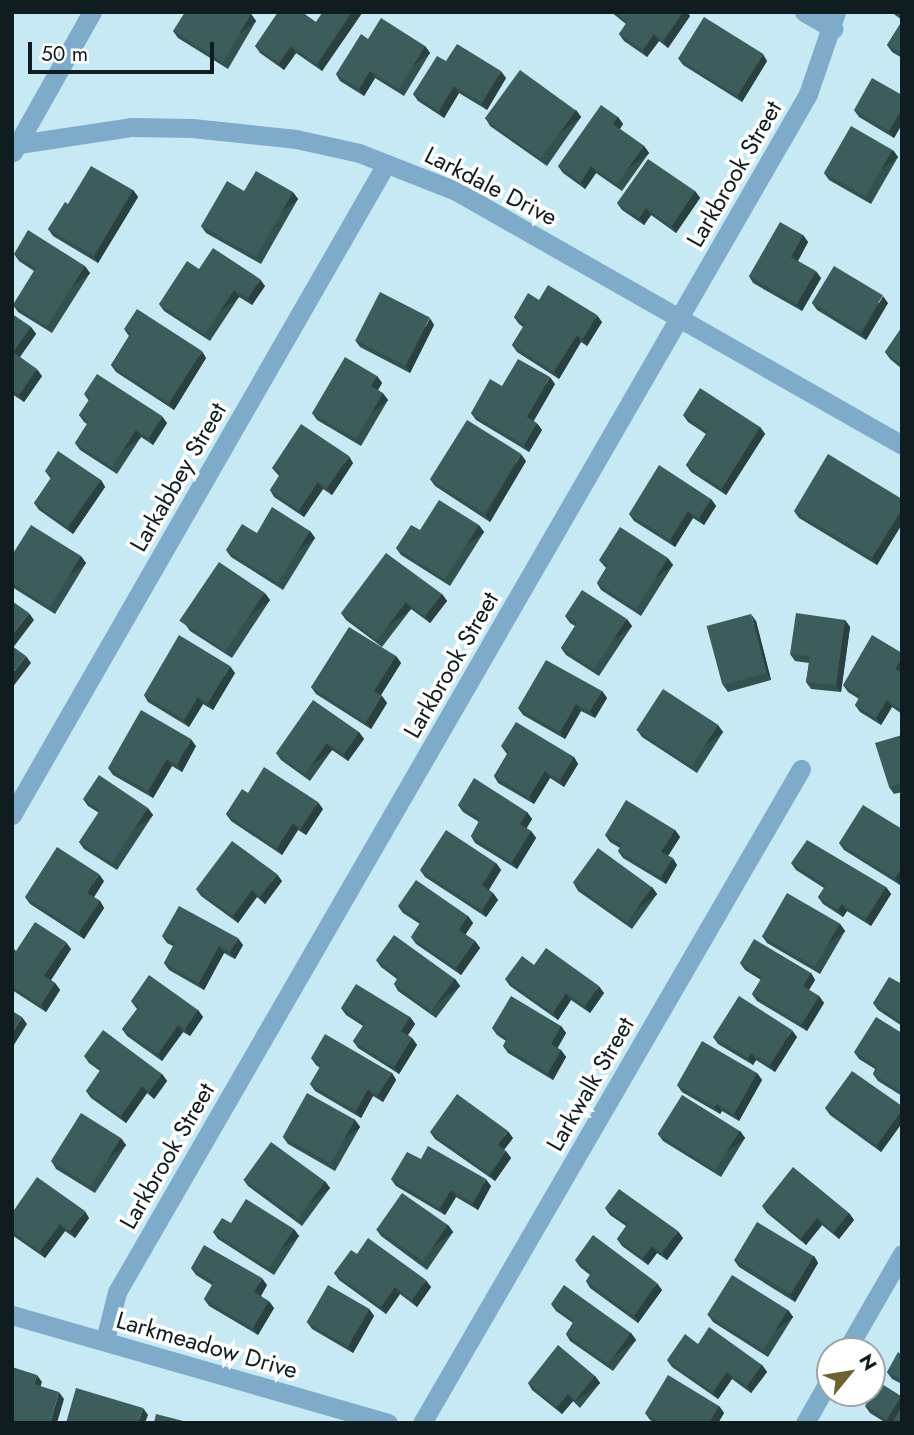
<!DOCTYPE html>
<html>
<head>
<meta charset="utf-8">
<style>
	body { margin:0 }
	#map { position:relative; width:914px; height:1435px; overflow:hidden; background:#c6e9f3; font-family:Jost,sans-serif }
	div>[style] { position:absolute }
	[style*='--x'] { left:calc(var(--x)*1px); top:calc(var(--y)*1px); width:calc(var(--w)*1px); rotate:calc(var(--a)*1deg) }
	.minor>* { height:19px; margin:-9.5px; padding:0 9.5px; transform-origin:9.5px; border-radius:9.5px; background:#7fabcb }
	.wall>* { inset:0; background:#34504f }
	.shaded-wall>* { inset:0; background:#2a4140; transform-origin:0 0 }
	.building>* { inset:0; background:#3c5d5c; transform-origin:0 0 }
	span { translate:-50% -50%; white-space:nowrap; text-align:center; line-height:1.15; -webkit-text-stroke:7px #fff; paint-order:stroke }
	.street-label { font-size:24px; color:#101d20 }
	.frame { position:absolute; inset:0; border:14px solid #101d20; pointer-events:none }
	.north { position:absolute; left:816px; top:1337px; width:70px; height:70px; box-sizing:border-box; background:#fff; border:2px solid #9fa5a6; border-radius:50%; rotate:60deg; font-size:19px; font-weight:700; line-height:28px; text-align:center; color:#101d20 }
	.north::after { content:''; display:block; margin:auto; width:24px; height:32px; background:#6c6330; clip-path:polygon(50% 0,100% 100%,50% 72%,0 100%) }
	.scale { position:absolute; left:28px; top:42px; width:186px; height:32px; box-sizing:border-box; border:4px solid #101d20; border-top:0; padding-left:9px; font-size:21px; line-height:24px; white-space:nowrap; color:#101d20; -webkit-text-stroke:5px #fff; paint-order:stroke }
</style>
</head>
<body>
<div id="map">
	<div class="minor">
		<i style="--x:804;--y:12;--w:34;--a:30"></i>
		<i style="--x:12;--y:145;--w:120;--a:-8.6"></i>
		<i style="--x:131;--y:127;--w:61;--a:0.9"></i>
		<i style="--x:192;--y:128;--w:105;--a:6"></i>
		<i style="--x:296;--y:139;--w:65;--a:12.5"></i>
		<i style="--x:359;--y:153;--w:104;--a:21.4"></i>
		<i style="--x:456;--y:191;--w:513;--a:29.66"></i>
		<i style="--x:13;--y:152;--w:161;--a:-60.6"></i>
		<i style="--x:12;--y:815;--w:751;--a:-60.12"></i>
		<i style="--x:12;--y:1315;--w:391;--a:16"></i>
		<i style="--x:105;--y:1340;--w:49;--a:-76"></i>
		<i style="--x:117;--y:1292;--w:1383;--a:-60.02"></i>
		<i style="--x:808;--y:94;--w:87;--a:-71.1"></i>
		<i style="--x:846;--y:1351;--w:112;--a:-60"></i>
		<i style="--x:422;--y:1423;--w:756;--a:-59.91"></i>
		<i style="--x:805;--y:1423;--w:51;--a:-60.4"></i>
	</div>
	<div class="wall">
		<i style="clip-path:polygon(323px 12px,362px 13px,322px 71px,296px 53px,284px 70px,260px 53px,255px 46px,316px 22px)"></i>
		<i style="clip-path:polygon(611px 12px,687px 12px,690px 16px,668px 48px,659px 41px,647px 57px,624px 41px,619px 34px,626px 24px)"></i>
		<i style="clip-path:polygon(891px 12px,902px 12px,902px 20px)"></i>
		<i style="clip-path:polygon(251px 14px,256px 21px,228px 69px,178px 38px,173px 31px)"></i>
		<i style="clip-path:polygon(902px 21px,902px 58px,892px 52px,887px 45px)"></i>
		<i style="clip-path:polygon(368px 39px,425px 46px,430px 53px,404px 96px,375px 78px,364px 96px,340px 81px,336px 74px)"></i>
		<i style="clip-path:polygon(678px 58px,767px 61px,742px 102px,683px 65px)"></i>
		<i style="clip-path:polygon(446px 61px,506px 78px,487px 110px,459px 93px,444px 118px,418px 101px,413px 94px)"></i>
		<i style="clip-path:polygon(902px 95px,902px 124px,894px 138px,859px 117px,854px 110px)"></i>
		<i style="clip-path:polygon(576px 110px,581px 117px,547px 166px,490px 126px,486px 119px)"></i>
		<i style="clip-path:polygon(618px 117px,623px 124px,620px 129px,644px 146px,649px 153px,622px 191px,596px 173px,585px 189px,563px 173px,558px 166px)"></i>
		<i style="clip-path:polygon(898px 157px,871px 204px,829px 180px,824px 173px)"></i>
		<i style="clip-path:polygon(133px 190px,138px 197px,98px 263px,53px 236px,48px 229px,68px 204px)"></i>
		<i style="clip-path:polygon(695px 191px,700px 198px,676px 233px,651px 215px,644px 225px,622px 210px,617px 203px)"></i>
		<i style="clip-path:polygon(298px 199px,261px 264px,206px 233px,201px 226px)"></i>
		<i style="clip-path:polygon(803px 235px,808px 242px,798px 261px,821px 278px,802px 311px,753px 283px,749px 276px)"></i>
		<i style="clip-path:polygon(14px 254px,90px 273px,52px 333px,18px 312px,13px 305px,34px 271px,19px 261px)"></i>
		<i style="clip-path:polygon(199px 269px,265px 286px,252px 305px,239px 297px,210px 341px,164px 311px,159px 304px)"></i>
		<i style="clip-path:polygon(539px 300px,602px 322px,587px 346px,581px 342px,559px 379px,517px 352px,512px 345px,523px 327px,519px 324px,514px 317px)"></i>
		<i style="clip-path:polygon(812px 303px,888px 303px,866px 340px,817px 310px)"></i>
		<i style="clip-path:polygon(12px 314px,31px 327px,36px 334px,20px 357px,42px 376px,24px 402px,12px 394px)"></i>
		<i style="clip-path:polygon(434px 325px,410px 373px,360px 347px,355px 340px)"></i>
		<i style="clip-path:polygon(902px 327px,902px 369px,890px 359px,885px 352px)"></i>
		<i style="clip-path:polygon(124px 329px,206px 358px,174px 410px,116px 372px,111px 365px,129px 336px)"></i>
		<i style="clip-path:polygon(377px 376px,382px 383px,378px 390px,388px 400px,361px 446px,317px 420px,312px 413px)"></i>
		<i style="clip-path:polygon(555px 384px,533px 421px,542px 430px,529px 452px,476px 420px,471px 413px,502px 386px)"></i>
		<i style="clip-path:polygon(84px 394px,167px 423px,153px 445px,141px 437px,117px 474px,80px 450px,75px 443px,87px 424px,84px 422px,79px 415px,89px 401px)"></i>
		<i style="clip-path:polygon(683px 415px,760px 427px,765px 434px,726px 495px,691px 472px,686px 465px,706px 434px,688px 422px)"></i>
		<i style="clip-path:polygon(526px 461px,490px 522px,435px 486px,430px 479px)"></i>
		<i style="clip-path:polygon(353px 463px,332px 495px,323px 489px,304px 517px,274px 497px,270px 490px,279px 476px,272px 468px)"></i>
		<i style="clip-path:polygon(45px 471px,101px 480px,105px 487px,73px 534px,39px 510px,34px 503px,51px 479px)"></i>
		<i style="clip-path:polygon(711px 499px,716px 506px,704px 525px,693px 518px,675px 547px,634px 521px,629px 514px)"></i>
		<i style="clip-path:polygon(902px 499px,902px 524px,877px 565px,799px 518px,794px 511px)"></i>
		<i style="clip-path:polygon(420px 530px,484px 532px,450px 586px,401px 555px,396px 548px)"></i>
		<i style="clip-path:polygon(310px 531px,315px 538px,283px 590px,231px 557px,226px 550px,257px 533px)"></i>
		<i style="clip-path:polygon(12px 555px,86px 563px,55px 614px,12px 587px)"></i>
		<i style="clip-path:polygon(599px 560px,673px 565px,641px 616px,601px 590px,597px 583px,606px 568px)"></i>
		<i style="clip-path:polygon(442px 594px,447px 601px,430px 623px,411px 609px,382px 647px,346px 620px,341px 613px)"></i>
		<i style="clip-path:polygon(270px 600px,232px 658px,190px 631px,185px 624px)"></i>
		<i style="clip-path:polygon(565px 616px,632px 626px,599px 676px,566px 655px,561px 648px,575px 626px,570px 623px)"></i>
		<i style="clip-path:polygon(845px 620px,850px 627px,841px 692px,811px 689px,806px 682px,809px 663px,795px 661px,790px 654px)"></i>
		<i style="clip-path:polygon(756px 621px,771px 680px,728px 692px,723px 685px)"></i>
		<i style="clip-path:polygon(902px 653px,902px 714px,892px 707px,881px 725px,860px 712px,855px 705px,859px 699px,848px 692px,843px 685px)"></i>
		<i style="clip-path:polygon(396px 656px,401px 663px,381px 695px,387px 703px,371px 729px,316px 694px,311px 687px)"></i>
		<i style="clip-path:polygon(235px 673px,213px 710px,203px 704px,189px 727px,148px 702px,144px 695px)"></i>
		<i style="clip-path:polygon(602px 691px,607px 698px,595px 718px,581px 711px,565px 739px,523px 715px,518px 708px)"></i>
		<i style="clip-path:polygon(637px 730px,723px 732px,697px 773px,642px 737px)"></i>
		<i style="clip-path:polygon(359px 732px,364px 739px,348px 761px,332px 750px,310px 781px,281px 760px,276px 753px)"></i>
		<i style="clip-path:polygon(902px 735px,902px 792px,894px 794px,889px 787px)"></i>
		<i style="clip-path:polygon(196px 746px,182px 772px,172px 766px,153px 798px,113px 775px,108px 768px)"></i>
		<i style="clip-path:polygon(501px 746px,574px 757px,578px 764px,564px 787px,550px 778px,534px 804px,498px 783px,494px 776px,507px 754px)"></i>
		<i style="clip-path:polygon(248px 793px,323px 809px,306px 835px,298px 830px,282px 855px,231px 821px,226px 814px)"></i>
		<i style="clip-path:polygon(83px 799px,153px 815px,117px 870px,84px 849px,79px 842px,99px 813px,88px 806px)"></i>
		<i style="clip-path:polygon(458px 805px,527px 812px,532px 819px,526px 828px,531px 831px,536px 838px,517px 869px,475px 843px,471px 836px,479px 822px,463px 812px)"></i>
		<i style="clip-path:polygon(902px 829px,902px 882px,900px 885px,844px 850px,839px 843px)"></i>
		<i style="clip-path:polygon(675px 830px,680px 837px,668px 856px,677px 865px,666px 884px,623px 858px,618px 851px,620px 848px,610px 842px,605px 835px)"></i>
		<i style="clip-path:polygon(496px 863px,501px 870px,489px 890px,493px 893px,498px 900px,486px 917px,425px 877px,420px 870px)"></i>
		<i style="clip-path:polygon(791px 863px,886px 887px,891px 894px,871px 926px,847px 911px,843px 917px,823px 904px,818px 897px,824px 888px,796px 870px)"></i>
		<i style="clip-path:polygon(104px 881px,94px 897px,100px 901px,104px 908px,84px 939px,30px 904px,25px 897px)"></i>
		<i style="clip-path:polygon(282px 881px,265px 904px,257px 897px,238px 923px,201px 896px,196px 889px)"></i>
		<i style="clip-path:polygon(574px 884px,652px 887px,657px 894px,632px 929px,578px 891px)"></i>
		<i style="clip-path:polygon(398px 906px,468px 916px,473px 923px,465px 934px,475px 941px,480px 948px,461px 975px,416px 944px,411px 937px,420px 924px,403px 913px)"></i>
		<i style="clip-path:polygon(840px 924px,845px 931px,820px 974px,767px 943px,762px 936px)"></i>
		<i style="clip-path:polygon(162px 936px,243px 945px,235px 959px,224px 953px,204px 990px,169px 970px,164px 963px,173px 946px,167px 943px)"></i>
		<i style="clip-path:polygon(12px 948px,16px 951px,71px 949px,51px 980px,55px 983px,60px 990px,46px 1012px,12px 990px)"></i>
		<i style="clip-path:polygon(376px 960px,455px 979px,460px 986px,436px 1018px,398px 991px,394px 984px,397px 979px,381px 967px)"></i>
		<i style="clip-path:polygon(740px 963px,811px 973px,815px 980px,809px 990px,819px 996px,824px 1003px,807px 1031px,757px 1001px,752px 994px,761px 980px,745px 970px)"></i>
		<i style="clip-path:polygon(534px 965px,604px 993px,590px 1013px,571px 1000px,558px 1020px,510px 986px,505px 979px)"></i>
		<i style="clip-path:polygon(902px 984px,902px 1026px,878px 1010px,873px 1003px)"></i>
		<i style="clip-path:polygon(131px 1001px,198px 1010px,203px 1017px,190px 1036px,183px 1032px,162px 1061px,127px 1036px,122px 1029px,137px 1009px)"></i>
		<i style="clip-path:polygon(341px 1008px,410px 1017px,415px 1024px,408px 1035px,412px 1038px,417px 1045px,399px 1074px,358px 1048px,353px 1041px,363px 1026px,346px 1015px)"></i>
		<i style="clip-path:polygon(561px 1026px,566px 1033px,557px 1048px,561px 1050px,566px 1057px,553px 1080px,508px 1053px,503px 1046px,506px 1041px,497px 1035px,492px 1028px)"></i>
		<i style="clip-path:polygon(902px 1033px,902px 1096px,878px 1081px,873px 1074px,875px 1069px,859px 1059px,854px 1052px)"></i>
		<i style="clip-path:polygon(713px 1037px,797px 1037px,775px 1072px,756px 1060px,753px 1065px,718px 1044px)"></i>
		<i style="clip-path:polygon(84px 1056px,162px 1074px,167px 1081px,154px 1099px,147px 1093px,126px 1123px,91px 1098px,86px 1091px,100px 1071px,89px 1063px)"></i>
		<i style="clip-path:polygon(311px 1058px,392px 1073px,396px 1080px,383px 1102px,373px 1096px,361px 1118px,315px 1091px,310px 1084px,320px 1068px,316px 1065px)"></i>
		<i style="clip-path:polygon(757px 1073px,762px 1080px,739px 1121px,722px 1111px,720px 1114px,682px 1092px,677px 1085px)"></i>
		<i style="clip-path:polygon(902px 1106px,902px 1123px,881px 1152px,830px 1115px,825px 1108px)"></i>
		<i style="clip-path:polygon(355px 1120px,360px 1127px,335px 1171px,288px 1144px,283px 1137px)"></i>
		<i style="clip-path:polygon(740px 1131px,745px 1138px,721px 1177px,663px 1141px,658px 1134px)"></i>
		<i style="clip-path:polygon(430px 1132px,513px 1138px,504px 1150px,511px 1158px,495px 1181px,435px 1139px)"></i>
		<i style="clip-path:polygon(126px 1145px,95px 1193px,56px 1169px,52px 1162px)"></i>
		<i style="clip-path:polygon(421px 1159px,491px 1186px,478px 1210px,456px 1197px,445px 1215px,396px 1186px,391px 1179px)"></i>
		<i style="clip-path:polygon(243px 1179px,330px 1188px,302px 1226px,248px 1186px)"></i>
		<i style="clip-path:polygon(762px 1206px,849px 1213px,854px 1220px,839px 1239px,822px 1225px,806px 1245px,767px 1213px)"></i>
		<i style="clip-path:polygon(605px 1208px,683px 1238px,667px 1260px,657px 1253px,648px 1265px,622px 1246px,617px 1239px,626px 1226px,610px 1215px)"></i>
		<i style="clip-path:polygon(12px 1213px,89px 1218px,75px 1238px,65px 1231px,45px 1258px,12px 1235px)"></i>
		<i style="clip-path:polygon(231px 1223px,299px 1236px,274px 1275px,218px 1239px,213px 1232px)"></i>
		<i style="clip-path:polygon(448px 1225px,453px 1232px,427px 1270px,381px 1236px,376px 1229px)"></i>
		<i style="clip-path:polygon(357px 1254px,431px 1287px,417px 1307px,400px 1294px,386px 1314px,339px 1280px,334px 1273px)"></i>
		<i style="clip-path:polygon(814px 1256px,818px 1263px,795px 1302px,739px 1267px,734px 1260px)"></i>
		<i style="clip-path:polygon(575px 1260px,662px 1290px,638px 1323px,590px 1288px,586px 1281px,590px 1275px,580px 1267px)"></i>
		<i style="clip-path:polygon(191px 1268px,267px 1285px,261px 1296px,274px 1308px,258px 1335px,209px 1306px,204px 1299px,212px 1285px,196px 1275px)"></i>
		<i style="clip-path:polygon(551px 1304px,631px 1333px,636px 1340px,613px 1371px,570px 1341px,566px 1334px,573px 1323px,556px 1311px)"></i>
		<i style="clip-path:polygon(369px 1309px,374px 1316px,353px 1353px,312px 1329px,307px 1322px)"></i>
		<i style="clip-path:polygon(788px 1310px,793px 1317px,768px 1357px,713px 1322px,708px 1315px)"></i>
		<i style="clip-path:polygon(698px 1344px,762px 1365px,767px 1372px,751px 1393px,732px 1379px,718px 1399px,672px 1367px,667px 1360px)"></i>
		<i style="clip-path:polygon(902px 1355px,902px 1384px,892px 1379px,887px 1372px)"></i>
		<i style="clip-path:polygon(595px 1376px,600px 1383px,580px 1408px,573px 1401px,562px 1414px,532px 1390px,528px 1383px)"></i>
		<i style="clip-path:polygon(880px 1383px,902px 1397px,902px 1423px,886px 1423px,870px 1413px,865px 1406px)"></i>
		<i style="clip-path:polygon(719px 1406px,724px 1413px,718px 1423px,656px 1423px,650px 1420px,645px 1413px)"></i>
	</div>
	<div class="shaded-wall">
		<i style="clip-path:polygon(352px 12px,362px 13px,322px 71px,317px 64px)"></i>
		<i style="clip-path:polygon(683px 12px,687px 12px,690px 16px,668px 48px,663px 41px)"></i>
		<i style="left:251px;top:14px;width:9px;height:56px;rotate:54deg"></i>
		<i style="clip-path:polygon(654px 34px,659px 41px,647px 57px,643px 50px)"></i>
		<i style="clip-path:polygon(291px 46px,296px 53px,284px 70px,279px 63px)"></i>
		<i style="left:425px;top:46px;width:9px;height:50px;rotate:54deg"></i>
		<i style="clip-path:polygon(763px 54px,767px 61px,742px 102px,737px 95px)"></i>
		<i style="clip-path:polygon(370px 71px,375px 78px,364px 96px,359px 89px)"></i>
		<i style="clip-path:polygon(501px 71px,506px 78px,487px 110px,482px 103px)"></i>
		<i style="clip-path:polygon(454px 86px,459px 93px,444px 118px,439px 111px)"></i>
		<i style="clip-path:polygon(902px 109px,902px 124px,894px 138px,889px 131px)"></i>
		<i style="left:576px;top:110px;width:9px;height:60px;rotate:54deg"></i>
		<i style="clip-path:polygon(618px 117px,623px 124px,618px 131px,613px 124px)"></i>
		<i style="left:644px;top:146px;width:9px;height:47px;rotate:54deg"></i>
		<i style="left:893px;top:150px;width:9px;height:54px;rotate:54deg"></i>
		<i style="clip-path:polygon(591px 166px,596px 173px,585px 189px,581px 182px)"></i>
		<i style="clip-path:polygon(133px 190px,138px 197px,98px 263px,94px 256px)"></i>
		<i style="clip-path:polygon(695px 191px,700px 198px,676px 233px,672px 226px)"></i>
		<i style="left:293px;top:192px;width:9px;height:75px;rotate:54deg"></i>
		<i style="clip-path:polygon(646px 208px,651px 215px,644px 225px,639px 218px)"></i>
		<i style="clip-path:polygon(803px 235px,808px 242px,796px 264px,791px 257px)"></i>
		<i style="left:85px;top:266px;width:9px;height:71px;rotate:54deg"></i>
		<i style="clip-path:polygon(816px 271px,821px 278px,802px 311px,797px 304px)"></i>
		<i style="clip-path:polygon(260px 279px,265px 286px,252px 305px,248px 298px)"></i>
		<i style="left:234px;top:290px;width:9px;height:53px;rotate:54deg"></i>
		<i style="clip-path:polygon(883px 296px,888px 303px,866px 340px,862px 333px)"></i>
		<i style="clip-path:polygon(597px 315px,602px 322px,587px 346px,583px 339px)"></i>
		<i style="clip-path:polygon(430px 318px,434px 325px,410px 373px,406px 366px)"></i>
		<i style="clip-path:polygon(31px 327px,36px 334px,18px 359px,13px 352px)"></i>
		<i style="clip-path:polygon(577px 335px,581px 342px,559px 379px,554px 372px)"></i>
		<i style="clip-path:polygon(202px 351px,206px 358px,174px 410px,169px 403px)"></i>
		<i style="clip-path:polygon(37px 369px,42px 376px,24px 402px,19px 395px)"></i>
		<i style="clip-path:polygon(377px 376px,382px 383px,376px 393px,371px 386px)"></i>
		<i style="clip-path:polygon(550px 377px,555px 384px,532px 424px,527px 417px)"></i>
		<i style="left:383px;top:393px;width:9px;height:53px;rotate:54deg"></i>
		<i style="clip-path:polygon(162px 416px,167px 423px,153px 445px,149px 438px)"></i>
		<i style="clip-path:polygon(537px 423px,542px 430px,529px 452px,524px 445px)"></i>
		<i style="clip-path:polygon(760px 427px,765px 434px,726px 495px,722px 488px)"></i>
		<i style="left:136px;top:430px;width:9px;height:44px;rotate:54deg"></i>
		<i style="clip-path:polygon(521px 454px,526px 461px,490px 522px,486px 515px)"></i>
		<i style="clip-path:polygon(349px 456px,353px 463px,332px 495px,327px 488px)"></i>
		<i style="clip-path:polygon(101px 480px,105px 487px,73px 534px,68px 527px)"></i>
		<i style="clip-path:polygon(318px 482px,323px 489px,304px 517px,299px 510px)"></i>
		<i style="clip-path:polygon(711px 499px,716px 506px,704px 525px,699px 518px)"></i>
		<i style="clip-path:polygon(902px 509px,902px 524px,877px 565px,872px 558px)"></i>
		<i style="clip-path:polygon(688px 511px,693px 518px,675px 547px,670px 540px)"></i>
		<i style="left:479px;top:525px;width:9px;height:64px;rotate:54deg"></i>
		<i style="left:310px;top:531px;width:9px;height:61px;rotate:54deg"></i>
		<i style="left:81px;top:556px;width:9px;height:60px;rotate:54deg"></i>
		<i style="left:668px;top:558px;width:9px;height:60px;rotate:54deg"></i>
		<i style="left:265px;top:593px;width:9px;height:69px;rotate:54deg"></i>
		<i style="clip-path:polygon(442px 594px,447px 601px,430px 623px,425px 616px)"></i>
		<i style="left:406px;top:602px;width:9px;height:48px;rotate:54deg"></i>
		<i style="clip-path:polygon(29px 613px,34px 620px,12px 649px,12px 635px)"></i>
		<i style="clip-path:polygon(751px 614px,756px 621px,771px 680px,767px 673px)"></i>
		<i style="left:627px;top:619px;width:9px;height:60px;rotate:54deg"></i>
		<i style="clip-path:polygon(845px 620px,850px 627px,841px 692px,836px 685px)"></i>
		<i style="clip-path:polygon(26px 656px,31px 663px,12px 688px,12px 674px)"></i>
		<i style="clip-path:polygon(396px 656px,401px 663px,379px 698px,374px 691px)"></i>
		<i style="clip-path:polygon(902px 658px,902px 673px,895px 669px)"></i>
		<i style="clip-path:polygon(230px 666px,235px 673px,213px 710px,208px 703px)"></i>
		<i style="clip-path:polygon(602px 691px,607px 698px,595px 718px,590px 711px)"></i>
		<i style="clip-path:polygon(382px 696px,387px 703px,371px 729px,366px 722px)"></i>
		<i style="clip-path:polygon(198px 697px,203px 704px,189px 727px,184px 720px)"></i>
		<i style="clip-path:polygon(887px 700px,892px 707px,881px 725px,876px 718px)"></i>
		<i style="clip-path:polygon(576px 704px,581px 711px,565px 739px,560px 732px)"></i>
		<i style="left:718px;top:725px;width:9px;height:49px;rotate:54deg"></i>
		<i style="clip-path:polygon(359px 732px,364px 739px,348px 761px,344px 754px)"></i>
		<i style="clip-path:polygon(191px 739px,196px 746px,182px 772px,177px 765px)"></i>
		<i style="left:327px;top:743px;width:9px;height:38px;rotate:54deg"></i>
		<i style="clip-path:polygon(574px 757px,578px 764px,564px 787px,560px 780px)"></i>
		<i style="clip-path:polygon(167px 759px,172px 766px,153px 798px,148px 791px)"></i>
		<i style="clip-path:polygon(545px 771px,550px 778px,534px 804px,529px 797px)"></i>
		<i style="clip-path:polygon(318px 802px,323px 809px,306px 835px,301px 828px)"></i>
		<i style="left:148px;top:808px;width:9px;height:66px;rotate:54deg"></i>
		<i style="clip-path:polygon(527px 812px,532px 819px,525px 831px,520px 824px)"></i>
		<i style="clip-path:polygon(293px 823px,298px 830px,282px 855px,277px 848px)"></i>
		<i style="clip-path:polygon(675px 830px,680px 837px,666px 859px,661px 852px)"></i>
		<i style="clip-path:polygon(531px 831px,536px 838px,517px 869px,512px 862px)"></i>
		<i style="clip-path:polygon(673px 858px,677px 865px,666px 884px,661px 877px)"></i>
		<i style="clip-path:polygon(496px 863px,501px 870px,487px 892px,482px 885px)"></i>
		<i style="clip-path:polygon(902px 868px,902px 882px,900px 885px,895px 878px)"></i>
		<i style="clip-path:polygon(99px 874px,104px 881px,92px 900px,87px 893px)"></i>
		<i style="clip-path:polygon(277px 874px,282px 881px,265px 904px,260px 897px)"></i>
		<i style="left:652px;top:887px;width:9px;height:43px;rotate:54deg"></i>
		<i style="clip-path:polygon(886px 887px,891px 894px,871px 926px,866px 919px)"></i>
		<i style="clip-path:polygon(252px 890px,257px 897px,238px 923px,233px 916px)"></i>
		<i style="clip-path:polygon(493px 893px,498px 900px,486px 917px,482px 910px)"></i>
		<i style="clip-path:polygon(100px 901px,104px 908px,84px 939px,79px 932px)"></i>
		<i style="clip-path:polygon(842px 904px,847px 911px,843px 917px,838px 910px)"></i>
		<i style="clip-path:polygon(468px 916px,473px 923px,464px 937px,459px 930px)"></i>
		<i style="left:840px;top:924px;width:9px;height:50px;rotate:54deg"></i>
		<i style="clip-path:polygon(238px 938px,243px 945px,235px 959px,230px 952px)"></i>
		<i style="clip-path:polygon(475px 941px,480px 948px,461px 975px,456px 968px)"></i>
		<i style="clip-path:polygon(66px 942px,71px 949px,49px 983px,44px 976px)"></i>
		<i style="clip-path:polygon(219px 946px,224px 953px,204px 990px,199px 983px)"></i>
		<i style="clip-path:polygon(811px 973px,815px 980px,807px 993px,803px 986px)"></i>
		<i style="left:455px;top:979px;width:9px;height:40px;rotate:54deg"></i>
		<i style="clip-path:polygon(55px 983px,60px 990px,46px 1012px,41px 1005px)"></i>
		<i style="clip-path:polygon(599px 986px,604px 993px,590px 1013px,585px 1006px)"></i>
		<i style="clip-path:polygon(566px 993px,571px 1000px,558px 1020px,553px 1013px)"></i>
		<i style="clip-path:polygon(819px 996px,824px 1003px,807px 1031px,802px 1024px)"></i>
		<i style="clip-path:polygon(198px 1010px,203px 1017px,190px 1036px,185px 1029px)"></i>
		<i style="clip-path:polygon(22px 1017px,27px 1024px,12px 1048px,12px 1033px)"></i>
		<i style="clip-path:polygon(410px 1017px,415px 1024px,406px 1038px,401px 1031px)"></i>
		<i style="clip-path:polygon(178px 1025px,183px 1032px,162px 1061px,158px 1054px)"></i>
		<i style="clip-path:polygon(561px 1026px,566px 1033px,556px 1051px,551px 1044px)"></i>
		<i style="clip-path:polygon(792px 1030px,797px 1037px,775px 1072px,770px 1065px)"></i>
		<i style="clip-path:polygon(412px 1038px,417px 1045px,399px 1074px,394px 1067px)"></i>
		<i style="clip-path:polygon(561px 1050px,566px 1057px,553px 1080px,548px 1073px)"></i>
		<i style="clip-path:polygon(751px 1053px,756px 1060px,753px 1065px,748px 1058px)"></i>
		<i style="clip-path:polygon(392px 1073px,396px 1080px,383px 1102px,378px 1095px)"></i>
		<i style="clip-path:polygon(757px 1073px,762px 1080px,739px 1121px,734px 1114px)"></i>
		<i style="clip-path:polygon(162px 1074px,167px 1081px,154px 1099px,149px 1092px)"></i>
		<i style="clip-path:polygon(142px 1086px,147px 1093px,126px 1123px,121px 1116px)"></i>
		<i style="clip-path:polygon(368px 1089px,373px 1096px,361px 1118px,356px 1111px)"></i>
		<i style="clip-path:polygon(717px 1104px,722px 1111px,720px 1114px,715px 1107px)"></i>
		<i style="clip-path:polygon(902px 1110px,902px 1123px,881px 1152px,877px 1145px)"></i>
		<i style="left:355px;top:1120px;width:9px;height:51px;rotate:54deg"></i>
		<i style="clip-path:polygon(508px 1131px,513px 1138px,502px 1152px,498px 1145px)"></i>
		<i style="left:740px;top:1131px;width:9px;height:46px;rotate:54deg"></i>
		<i style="left:121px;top:1138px;width:9px;height:57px;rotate:54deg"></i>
		<i style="clip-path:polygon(506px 1151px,511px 1158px,495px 1181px,490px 1174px)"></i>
		<i style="clip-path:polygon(486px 1179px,491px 1186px,478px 1210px,473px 1203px)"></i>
		<i style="left:325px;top:1181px;width:9px;height:47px;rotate:54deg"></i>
		<i style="clip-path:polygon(451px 1190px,456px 1197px,445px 1215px,440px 1208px)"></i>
		<i style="clip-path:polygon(85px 1211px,89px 1218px,75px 1238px,70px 1231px)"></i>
		<i style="clip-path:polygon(849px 1213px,854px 1220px,839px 1239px,834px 1232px)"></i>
		<i style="clip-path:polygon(817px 1218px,822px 1225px,806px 1245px,801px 1238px)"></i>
		<i style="clip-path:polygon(60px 1224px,65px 1231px,45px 1258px,40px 1251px)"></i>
		<i style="left:448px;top:1225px;width:9px;height:46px;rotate:54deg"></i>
		<i style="left:294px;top:1229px;width:9px;height:46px;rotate:54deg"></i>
		<i style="clip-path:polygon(678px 1231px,683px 1238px,667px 1260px,662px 1253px)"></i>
		<i style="clip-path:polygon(652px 1246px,657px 1253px,648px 1265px,643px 1258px)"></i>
		<i style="clip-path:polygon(814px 1256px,818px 1263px,795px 1302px,790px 1295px)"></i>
		<i style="clip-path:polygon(262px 1278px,267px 1285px,259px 1299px,254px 1292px)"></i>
		<i style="clip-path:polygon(426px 1280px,431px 1287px,417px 1307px,412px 1300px)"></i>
		<i style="clip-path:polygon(657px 1283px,662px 1290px,638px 1323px,634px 1316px)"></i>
		<i style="clip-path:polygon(395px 1287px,400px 1294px,386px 1314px,381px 1307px)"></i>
		<i style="clip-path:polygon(269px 1301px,274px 1308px,258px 1335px,253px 1328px)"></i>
		<i style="clip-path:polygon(369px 1309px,374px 1316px,353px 1353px,348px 1346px)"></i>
		<i style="left:788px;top:1310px;width:9px;height:47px;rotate:54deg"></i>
		<i style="left:631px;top:1333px;width:9px;height:39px;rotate:54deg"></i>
		<i style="clip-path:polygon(762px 1365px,767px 1372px,751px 1393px,747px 1386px)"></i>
		<i style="clip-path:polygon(727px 1372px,732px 1379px,718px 1399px,713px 1392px)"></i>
		<i style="clip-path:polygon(37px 1375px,42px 1382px,39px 1391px,34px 1384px)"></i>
		<i style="left:595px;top:1376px;width:9px;height:32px;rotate:54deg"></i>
		<i style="clip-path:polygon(59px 1392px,64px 1399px,57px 1423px,50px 1423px)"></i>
		<i style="clip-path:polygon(568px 1394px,573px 1401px,562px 1414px,557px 1407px)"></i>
		<i style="clip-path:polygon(901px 1396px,902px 1411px,894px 1423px,890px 1423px,887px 1420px)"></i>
		<i style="clip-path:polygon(719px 1406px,724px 1413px,718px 1423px,709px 1423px)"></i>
		<i style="clip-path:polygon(143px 1408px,148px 1415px,145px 1423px,138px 1423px)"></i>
	</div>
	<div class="building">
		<i style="clip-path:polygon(185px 12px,248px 12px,251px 14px,223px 62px,173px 31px)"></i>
		<i style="clip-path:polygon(278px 12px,302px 12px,316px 22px,323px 12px,352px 12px,317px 64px,291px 46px,279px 63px,255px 46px)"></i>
		<i style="clip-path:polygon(614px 12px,683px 12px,663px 41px,654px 34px,643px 50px,619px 34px,627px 22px)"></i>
		<i style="left:704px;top:17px;width:70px;height:49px;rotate:32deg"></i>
		<i style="clip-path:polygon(381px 18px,425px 46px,399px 89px,370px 71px,359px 89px,336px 74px,361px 34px,368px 39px)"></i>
		<i style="clip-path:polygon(902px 21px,902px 54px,887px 45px)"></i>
		<i style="clip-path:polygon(457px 44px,501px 71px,482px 103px,454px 86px,439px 111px,413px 94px,437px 56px,446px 61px)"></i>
		<i style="left:520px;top:70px;width:69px;height:60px;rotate:36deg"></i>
		<i style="clip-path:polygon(872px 78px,902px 95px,902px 109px,889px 131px,854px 110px)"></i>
		<i style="clip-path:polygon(601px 105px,618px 117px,613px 124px,644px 146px,617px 184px,591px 166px,581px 182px,558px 166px)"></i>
		<i style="left:851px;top:126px;width:48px;height:54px;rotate:30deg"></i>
		<i style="clip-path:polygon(648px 159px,695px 191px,672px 226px,646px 208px,639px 218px,617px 203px)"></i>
		<i style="clip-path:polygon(91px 166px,133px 190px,94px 256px,48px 229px,65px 202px,68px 204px)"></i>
		<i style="clip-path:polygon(256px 171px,293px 192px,256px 257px,201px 226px,227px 181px,244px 191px)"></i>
		<i style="clip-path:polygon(780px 222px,803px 235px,791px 257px,816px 271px,797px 304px,749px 276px)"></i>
		<i style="clip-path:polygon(28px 230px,85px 266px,47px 326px,13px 305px,36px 268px,14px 254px)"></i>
		<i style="clip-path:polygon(213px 248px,260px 279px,248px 298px,234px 290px,205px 334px,159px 304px,187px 261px,199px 269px)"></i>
		<i style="left:834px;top:266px;width:57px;height:43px;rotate:31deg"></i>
		<i style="clip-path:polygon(548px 285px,597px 315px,583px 339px,577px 335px,554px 372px,512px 345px,525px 324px,514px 317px,528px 293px,539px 300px)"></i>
		<i style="left:380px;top:292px;width:56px;height:54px;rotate:27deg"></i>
		<i style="clip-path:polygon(137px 309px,202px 351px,169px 403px,111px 365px,131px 333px,124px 329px)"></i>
		<i style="clip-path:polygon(12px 314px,31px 327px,13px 352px,37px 369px,19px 395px,12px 390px)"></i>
		<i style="clip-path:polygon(902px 327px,902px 366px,885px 352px)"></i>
		<i style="clip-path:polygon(345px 357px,377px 376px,371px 386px,383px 393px,356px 439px,312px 413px)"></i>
		<i style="clip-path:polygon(518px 359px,550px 377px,527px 417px,537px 423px,524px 445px,471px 413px,490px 379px,502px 386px)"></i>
		<i style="clip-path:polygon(97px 374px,162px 416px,149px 438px,136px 430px,112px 467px,75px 443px,89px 421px,79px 415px,90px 398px,84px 394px)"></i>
		<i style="clip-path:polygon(700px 388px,760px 427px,722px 488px,686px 465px,708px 431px,683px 415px)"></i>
		<i style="left:467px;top:420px;width:64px;height:70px;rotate:32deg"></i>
		<i style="clip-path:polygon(301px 424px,349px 456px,327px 488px,318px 482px,299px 510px,270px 490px,281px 473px,272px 468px)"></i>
		<i style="clip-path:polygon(58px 451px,101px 480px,68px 527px,34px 503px,52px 476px,45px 471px)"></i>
		<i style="clip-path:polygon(828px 454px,902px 499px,902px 509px,872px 558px,794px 511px)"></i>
		<i style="clip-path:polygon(659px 465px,711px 499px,699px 518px,688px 511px,670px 540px,629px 514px)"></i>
		<i style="clip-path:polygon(439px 500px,479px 525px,445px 579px,396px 548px,411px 525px,420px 530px)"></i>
		<i style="clip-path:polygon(272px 507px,310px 531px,278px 583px,226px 550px,242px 524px,257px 533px)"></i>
		<i style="clip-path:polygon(31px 525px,81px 556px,50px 607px,12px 583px,12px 555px)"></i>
		<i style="clip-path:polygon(620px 527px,668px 558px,636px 609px,597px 583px,608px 565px,599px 560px)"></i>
		<i style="clip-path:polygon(386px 553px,442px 594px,425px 616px,406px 602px,377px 640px,341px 613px)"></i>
		<i style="left:219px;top:562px;width:55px;height:71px;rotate:34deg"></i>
		<i style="clip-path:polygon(582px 590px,627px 619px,594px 669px,561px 648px,577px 623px,565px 616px)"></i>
		<i style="clip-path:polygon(12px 601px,29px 613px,12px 635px)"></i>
		<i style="clip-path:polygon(796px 613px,845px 620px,836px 685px,806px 682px,810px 656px,790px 654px)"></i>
		<i style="left:751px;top:614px;width:61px;height:46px;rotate:75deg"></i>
		<i style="clip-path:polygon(349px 627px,396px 656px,374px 691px,382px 696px,366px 722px,311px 687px)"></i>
		<i style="clip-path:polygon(179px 635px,230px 666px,208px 703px,198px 697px,184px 720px,144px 695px)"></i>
		<i style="clip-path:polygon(872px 635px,902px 653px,902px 658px,895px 669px,902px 673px,902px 710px,887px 700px,876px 718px,855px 705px,860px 696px,843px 685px)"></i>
		<i style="clip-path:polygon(12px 646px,26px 656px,12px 674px)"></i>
		<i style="clip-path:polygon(546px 660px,602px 691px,590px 711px,576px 704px,560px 732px,518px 708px)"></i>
		<i style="left:663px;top:689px;width:66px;height:49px;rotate:33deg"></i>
		<i style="clip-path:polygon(313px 700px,359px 732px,344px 754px,327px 743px,305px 774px,276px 753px)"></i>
		<i style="clip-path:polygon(141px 710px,191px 739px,177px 765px,167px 759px,148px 791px,108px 768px)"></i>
		<i style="clip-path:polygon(516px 722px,574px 757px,560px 780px,545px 771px,529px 797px,494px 776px,509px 751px,501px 746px)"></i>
		<i style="clip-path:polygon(902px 735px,902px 789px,900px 784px,889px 787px,875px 743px)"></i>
		<i style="clip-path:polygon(264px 767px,318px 802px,301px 828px,293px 823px,277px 848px,226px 814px,242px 789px,248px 793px)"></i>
		<i style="clip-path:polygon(99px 775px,148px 808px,112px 863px,79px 842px,100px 810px,83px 799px)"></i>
		<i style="clip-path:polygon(474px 778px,527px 812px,520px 824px,531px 831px,512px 862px,471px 836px,480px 819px,458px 805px)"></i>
		<i style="clip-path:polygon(626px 800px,675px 830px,661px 852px,673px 858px,661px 877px,618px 851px,622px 844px,605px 835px)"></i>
		<i style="clip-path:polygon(863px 805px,902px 829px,902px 868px,895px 878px,839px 843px)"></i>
		<i style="clip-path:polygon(446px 830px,496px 863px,482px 885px,493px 893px,482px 910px,420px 870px)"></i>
		<i style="clip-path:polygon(807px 840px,886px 887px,866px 919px,842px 904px,838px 910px,818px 897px,826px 885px,791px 863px)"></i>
		<i style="clip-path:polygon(232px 841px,277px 874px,260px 897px,252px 890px,233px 916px,196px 889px)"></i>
		<i style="clip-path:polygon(57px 847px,99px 874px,87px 893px,100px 901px,79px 932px,25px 897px)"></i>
		<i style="left:598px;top:848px;width:67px;height:43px;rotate:36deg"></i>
		<i style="clip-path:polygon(416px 880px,468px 916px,459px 930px,475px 941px,456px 968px,411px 937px,421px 921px,398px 906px)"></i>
		<i style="left:787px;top:893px;width:61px;height:50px;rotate:30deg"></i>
		<i style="clip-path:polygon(179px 906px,238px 938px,230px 952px,219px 946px,199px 983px,164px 963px,175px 943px,162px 936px)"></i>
		<i style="clip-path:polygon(35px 922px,66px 942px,44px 976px,55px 983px,41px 1005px,12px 987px,12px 948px,16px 951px)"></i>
		<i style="clip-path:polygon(394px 935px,455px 979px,431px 1011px,394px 984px,399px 977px,376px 960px)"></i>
		<i style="clip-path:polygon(754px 939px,811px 973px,803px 986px,819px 996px,802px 1024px,752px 994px,762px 977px,740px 963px)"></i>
		<i style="clip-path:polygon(546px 948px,599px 986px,585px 1006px,566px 993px,553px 1013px,505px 979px,522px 956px,534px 965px)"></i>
		<i style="clip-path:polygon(149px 975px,198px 1010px,185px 1029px,178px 1025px,158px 1054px,122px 1029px,139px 1007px,131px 1001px)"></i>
		<i style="clip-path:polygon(889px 977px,902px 984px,902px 1022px,873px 1003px)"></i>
		<i style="clip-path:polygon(356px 984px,410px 1017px,401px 1031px,412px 1038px,394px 1067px,353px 1041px,365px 1023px,341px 1008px)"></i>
		<i style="clip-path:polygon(511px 996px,561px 1026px,551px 1044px,561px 1050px,548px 1073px,503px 1046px,507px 1038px,492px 1028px)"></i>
		<i style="clip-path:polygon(739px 996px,792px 1030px,770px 1065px,751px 1053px,748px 1058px,713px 1037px)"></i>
		<i style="clip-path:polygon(12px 1011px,22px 1017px,12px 1033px)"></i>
		<i style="clip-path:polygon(876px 1017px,902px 1033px,902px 1092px,873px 1074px,877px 1066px,854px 1052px)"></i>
		<i style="clip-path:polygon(103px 1030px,162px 1074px,149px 1092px,142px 1086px,121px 1116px,86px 1091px,101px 1069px,84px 1056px)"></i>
		<i style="clip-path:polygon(325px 1034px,392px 1073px,378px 1095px,368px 1089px,356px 1111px,310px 1084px,321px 1065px,311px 1058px)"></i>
		<i style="clip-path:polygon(702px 1041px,757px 1073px,734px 1114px,717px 1104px,715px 1107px,677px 1085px)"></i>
		<i style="clip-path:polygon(852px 1071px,902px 1106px,902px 1110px,877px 1145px,825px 1108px)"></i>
		<i style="left:307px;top:1093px;width:55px;height:50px;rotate:29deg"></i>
		<i style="clip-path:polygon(457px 1094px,508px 1131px,498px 1145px,506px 1151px,490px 1174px,430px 1132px)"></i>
		<i style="left:682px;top:1095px;width:68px;height:46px;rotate:32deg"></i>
		<i style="left:81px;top:1113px;width:47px;height:57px;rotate:32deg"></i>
		<i style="left:271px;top:1142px;width:67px;height:46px;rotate:36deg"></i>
		<i style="clip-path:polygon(428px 1146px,486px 1179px,473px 1203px,451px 1190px,440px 1208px,391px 1179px,407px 1152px,421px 1159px)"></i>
		<i style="clip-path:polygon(793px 1167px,849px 1213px,834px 1232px,817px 1218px,801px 1238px,762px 1206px)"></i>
		<i style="clip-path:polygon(37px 1177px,85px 1211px,70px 1231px,60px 1224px,40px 1251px,12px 1231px,12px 1213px)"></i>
		<i style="clip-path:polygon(619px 1189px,678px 1231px,662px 1253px,652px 1246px,643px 1258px,617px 1239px,628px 1224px,605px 1208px)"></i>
		<i style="left:402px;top:1193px;width:56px;height:44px;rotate:35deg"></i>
		<i style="clip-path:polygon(246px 1199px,294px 1229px,269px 1268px,213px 1232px,222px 1218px,231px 1223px)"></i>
		<i style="left:757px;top:1222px;width:66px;height:44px;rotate:31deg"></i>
		<i style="clip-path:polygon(593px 1235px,657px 1283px,634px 1316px,586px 1281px,592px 1272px,575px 1260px)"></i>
		<i style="clip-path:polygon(368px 1238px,426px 1280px,412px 1300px,395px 1287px,381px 1307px,334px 1273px,351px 1250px,357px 1254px)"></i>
		<i style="clip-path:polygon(204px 1245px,262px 1278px,254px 1292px,269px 1301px,253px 1328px,204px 1299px,214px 1282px,191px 1268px)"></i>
		<i style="left:732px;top:1275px;width:66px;height:47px;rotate:32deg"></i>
		<i style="left:328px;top:1285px;width:48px;height:43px;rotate:30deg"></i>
		<i style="clip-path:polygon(564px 1285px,631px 1333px,608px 1364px,566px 1334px,574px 1321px,551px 1304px)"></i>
		<i style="clip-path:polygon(709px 1327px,762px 1365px,747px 1386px,727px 1372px,713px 1392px,667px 1360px,685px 1334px,698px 1344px)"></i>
		<i style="clip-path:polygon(558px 1345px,595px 1376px,575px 1401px,568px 1394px,557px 1407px,528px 1383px)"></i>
		<i style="clip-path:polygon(898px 1352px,902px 1355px,902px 1380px,887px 1372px)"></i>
		<i style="clip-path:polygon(12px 1367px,37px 1375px,34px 1384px,59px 1392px,50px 1423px,18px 1423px,12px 1421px)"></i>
		<i style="clip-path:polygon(668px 1375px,719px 1406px,709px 1423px,662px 1423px,645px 1413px)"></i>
		<i style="left:880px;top:1383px;width:25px;height:27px;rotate:32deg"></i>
		<i style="clip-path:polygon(76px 1388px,143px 1408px,138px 1423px,66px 1423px)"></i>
		<i style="clip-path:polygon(902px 1406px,902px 1423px,892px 1423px)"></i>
		<i style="clip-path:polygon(156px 1414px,191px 1423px,154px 1423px)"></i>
	</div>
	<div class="street-label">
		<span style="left:734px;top:174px;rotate:-60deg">Larkbrook Street</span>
		<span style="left:491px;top:186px;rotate:27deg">Larkdale Drive</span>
		<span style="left:178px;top:477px;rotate:-60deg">Larkabbey Street</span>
		<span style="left:451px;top:665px;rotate:-60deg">Larkbrook Street</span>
		<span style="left:590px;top:1084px;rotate:-60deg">Larkwalk Street</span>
		<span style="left:167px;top:1156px;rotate:-60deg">Larkbrook Street</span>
		<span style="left:207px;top:1345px;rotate:16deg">Larkmeadow Drive</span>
	</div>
	<div class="frame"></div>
	<div class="north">N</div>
	<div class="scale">50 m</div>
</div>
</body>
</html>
